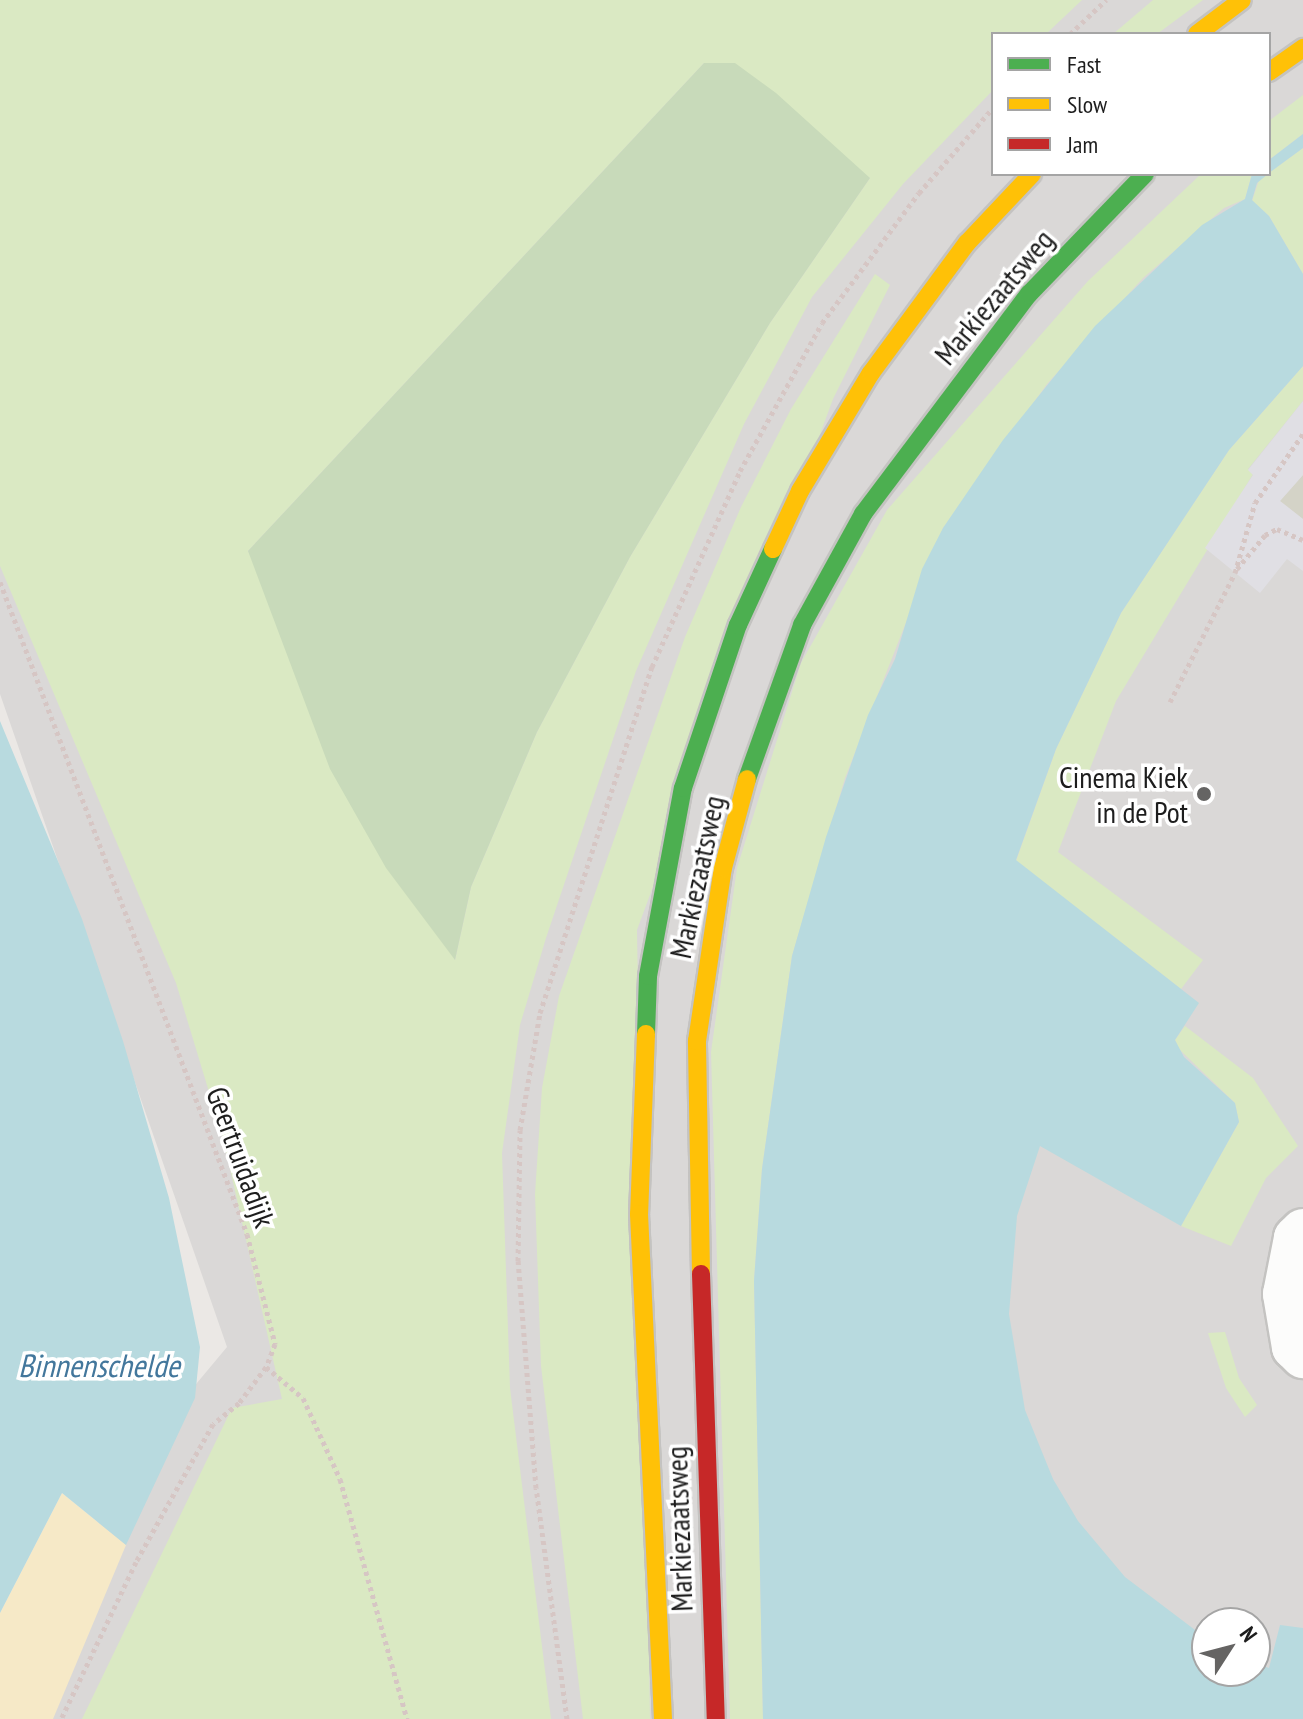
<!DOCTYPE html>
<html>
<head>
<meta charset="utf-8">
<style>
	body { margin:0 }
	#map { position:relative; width:1303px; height:1719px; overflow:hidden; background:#ebe8e5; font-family:"PT Sans Narrow",sans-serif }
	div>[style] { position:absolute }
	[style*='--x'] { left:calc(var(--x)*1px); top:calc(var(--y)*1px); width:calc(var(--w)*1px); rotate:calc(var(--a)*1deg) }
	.residential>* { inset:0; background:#dad8d7 }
	.construction>* { inset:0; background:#d4d3c7 }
	.grass>* { inset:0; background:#dae9c3 }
	.forest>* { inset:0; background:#c8daba }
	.sand>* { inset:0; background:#f6e9c7 }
	.plaza>* { inset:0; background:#e0dfe4 }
	.water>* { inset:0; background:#b8dadf }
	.path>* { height:5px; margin-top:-2.5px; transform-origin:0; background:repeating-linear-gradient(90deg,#d6c6c4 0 4px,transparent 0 8px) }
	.roads { filter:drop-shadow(2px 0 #c4c3c1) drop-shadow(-2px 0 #c4c3c1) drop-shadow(0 2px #c4c3c1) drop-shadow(0 -2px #c4c3c1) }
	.street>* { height:44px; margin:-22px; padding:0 22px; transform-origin:22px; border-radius:22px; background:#fcfcfb }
	.fast>* { height:18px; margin:-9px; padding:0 9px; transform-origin:9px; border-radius:9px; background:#4caf50 }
	.slow>* { height:18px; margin:-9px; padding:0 9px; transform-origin:9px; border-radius:9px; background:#ffc107 }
	.jam>* { height:18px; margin:-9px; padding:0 9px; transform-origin:9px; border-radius:9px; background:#c62828 }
	.dots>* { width:22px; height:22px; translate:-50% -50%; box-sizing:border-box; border:4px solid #fff; border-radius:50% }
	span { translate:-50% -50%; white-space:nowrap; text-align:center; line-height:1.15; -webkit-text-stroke:7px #fff; paint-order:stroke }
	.street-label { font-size:30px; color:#1d1d1d }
	.poi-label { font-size:30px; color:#1d1d1d }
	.right { translate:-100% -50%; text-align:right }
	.water-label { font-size:32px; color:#43779c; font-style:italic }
	.legend { position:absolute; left:991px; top:32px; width:280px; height:144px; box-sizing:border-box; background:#fff; border:2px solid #a5a5a5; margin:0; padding:10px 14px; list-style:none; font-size:24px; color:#1d1d1d }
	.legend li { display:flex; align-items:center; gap:16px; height:40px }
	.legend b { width:40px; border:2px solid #a5a5a5 }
	.north { position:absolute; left:1191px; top:1607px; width:80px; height:80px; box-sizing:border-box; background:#fff; border:2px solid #a5a5a5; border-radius:50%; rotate:54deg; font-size:22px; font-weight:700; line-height:32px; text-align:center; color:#1d1d1d }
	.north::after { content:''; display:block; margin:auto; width:28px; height:36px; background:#656463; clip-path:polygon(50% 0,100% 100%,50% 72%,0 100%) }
</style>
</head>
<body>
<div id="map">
	<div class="residential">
		<i style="clip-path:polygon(evenodd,0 0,1303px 0,1303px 1719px,0 1719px,126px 1468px,227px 1347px,0 694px,0 0,993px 34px,1269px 34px,1269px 174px,993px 174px,993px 34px,0 0,1207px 1623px,1255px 1623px,1255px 1671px,1207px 1671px,1207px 1623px)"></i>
	</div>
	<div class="construction">
		<i style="clip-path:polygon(1303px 475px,1303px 519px,1280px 501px)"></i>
	</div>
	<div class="grass">
		<i style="clip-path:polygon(evenodd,0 0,1082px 0,1046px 34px,993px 34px,993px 90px,903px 184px,812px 297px,744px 424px,636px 671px,546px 938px,520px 1025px,502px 1153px,510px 1388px,551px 1719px,82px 1719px,232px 1408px,282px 1399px,223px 1138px,176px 983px,0 566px,0 0,704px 63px,870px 178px,770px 323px,630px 557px,537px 732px,471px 887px,455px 960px,248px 551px,704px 63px)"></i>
		<i style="clip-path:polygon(1153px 0,1203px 0,1157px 34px,1113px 34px)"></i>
		<i style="clip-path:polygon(1303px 95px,1303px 134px,1269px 160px,1269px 121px)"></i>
		<i style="clip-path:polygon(1303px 148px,1303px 274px,1269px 216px,1252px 201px,1259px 180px)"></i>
		<i style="clip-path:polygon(1201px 174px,1252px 174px,1245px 199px,1224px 208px,1143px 278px,1047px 384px,943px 528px,845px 778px,792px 956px,762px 1169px,754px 1281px,763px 1719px,730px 1719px,711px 1052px,737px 868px,801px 663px,887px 510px,1088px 281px)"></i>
		<i style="clip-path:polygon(875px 274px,890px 285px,833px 399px,637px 930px,650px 1719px,583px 1719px,541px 1366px,535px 1194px,542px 1088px,559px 996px,685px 637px,741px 507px,791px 409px)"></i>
		<i style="clip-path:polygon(1303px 366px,1303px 401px,1248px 469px,1253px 474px,1116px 701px,1058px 852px,1203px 960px,1181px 989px,1016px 861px,1056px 749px,1121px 613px,1229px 450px)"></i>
		<i style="clip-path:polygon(1185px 1026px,1253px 1078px,1298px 1146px,1266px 1178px,1231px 1246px,1181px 1226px,1239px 1122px,1235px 1103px,1179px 1049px,1175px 1040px)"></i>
		<i style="clip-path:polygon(1225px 1332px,1239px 1378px,1257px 1405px,1245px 1417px,1226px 1388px,1208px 1333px)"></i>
	</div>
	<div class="forest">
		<i style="clip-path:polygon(704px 63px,735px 63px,776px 93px,870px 178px,770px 323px,630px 557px,537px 732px,471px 887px,455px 960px,386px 868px,330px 769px,248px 551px)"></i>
	</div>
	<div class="sand">
		<i style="clip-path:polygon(62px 1493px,126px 1545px,53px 1719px,0 1719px,0 1613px)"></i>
	</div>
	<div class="plaza">
		<i style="clip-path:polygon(1303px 401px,1303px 475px,1280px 501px,1303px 519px,1303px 571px,1287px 559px,1260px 593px,1205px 548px,1253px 475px,1248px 470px)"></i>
	</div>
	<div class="water">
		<i style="clip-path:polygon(1303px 134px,1303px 148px,1269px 173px,1269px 160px)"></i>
		<i style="clip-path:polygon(1252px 174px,1268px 174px,1257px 183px,1252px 200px,1269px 216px,1303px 274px,1303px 366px,1229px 450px,1121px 613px,1056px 749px,1016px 860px,1199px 1003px,1175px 1040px,1184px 1057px,1235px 1103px,1239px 1122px,1181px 1226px,1040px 1146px,1017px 1216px,1009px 1314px,1025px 1410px,1053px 1479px,1078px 1521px,1125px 1577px,1207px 1639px,1207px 1671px,1255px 1671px,1255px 1663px,1269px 1668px,1280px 1625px,1303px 1628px,1303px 1719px,763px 1719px,754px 1281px,762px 1169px,792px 956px,826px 837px,868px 715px,895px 659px,922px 569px,943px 528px,1003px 440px,1095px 326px,1202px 225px,1245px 199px)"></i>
		<i style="clip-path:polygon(0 721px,82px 919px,123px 1041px,169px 1198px,200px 1347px,195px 1398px,126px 1545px,62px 1493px,0 1613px)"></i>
	</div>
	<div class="path">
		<i style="--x:1070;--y:34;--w:50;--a:-43.4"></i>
		<i style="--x:1237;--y:569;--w:44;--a:-50.5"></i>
		<i style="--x:1265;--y:535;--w:13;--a:-27"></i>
		<i style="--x:1277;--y:529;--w:28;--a:23"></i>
		<i style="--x:0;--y:582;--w:697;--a:69.25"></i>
		<i style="--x:247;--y:1234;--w:114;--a:75.7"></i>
		<i style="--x:275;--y:1344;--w:25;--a:111"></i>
		<i style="--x:266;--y:1367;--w:45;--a:126.9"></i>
		<i style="--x:239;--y:1403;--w:33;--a:141"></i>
		<i style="--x:213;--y:1424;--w:158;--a:119.2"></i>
		<i style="--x:136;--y:1562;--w:174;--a:115.5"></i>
		<i style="--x:1170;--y:702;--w:144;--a:-63.3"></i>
		<i style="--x:1235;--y:573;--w:73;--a:-74.1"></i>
		<i style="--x:1255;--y:503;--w:84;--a:-55.2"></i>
		<i style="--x:266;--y:1367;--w:48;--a:40"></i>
		<i style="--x:303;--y:1398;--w:89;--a:65.4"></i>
		<i style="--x:340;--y:1479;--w:249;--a:74.4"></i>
		<i style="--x:567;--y:1719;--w:233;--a:-97.6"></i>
		<i style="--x:536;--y:1488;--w:228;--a:-94.5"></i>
		<i style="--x:518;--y:1261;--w:131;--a:-89.1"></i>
		<i style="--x:520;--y:1130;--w:119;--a:-80.3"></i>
		<i style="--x:540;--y:1013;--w:364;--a:-72.1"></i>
		<i style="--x:652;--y:667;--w:215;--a:-65.8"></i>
		<i style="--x:740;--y:471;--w:169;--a:-61"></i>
		<i style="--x:822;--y:323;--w:162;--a:-53.3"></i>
		<i style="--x:919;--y:193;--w:113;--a:-49"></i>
	</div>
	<div class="roads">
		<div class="street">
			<i style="--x:1303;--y:1231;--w:10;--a:135"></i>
			<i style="--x:1296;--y:1238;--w:57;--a:101.1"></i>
			<i style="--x:1285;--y:1294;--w:54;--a:80.4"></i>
			<i style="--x:1294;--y:1347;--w:13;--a:45"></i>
		</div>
		<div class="fast">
			<i style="--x:747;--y:779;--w:164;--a:-70.3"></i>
			<i style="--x:802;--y:625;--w:127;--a:-61.2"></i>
			<i style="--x:863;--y:514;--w:276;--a:-53"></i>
			<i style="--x:1029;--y:294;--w:167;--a:-46"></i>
			<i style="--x:646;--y:1034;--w:58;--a:-88"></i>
			<i style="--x:648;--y:976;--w:191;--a:-79.5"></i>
			<i style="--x:683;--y:788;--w:172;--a:-71.4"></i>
			<i style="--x:738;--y:625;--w:84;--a:-65.3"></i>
		</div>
		<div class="slow">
			<i style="--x:1197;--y:34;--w:56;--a:-37.1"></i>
			<i style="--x:1269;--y:72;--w:42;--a:-35.2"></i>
			<i style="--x:773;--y:549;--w:64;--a:-65"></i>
			<i style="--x:800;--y:491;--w:138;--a:-59"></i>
			<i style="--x:871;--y:373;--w:162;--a:-53.6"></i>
			<i style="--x:967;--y:243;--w:95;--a:-46.7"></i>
			<i style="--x:646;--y:1034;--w:180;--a:92.2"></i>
			<i style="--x:639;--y:1214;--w:506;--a:87.28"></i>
			<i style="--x:701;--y:1274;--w:233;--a:-91"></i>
			<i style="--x:697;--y:1041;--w:175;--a:-81.5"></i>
			<i style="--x:723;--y:868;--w:92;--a:-74.9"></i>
		</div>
		<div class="jam">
			<i style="--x:701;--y:1274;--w:445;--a:88.1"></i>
		</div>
	</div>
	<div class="dots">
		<i style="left:1204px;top:794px;background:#656463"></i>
	</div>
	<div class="street-label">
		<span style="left:994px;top:297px;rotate:-50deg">Markiezaatsweg</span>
		<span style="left:697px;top:877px;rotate:-78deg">Markiezaatsweg</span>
		<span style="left:241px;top:1157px;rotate:70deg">Geertruidadijk</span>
		<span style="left:679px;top:1529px;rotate:-92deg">Markiezaatsweg</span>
	</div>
	<div class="poi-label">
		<span class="right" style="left:1188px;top:794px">Cinema Kiek<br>in de Pot</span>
	</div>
	<div class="water-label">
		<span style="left:99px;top:1365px">Binnenschelde</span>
	</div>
	<ul class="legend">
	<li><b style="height:10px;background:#4caf50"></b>Fast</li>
	<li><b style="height:10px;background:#ffc107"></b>Slow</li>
	<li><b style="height:10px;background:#c62828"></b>Jam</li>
	</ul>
	<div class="north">N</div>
</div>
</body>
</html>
